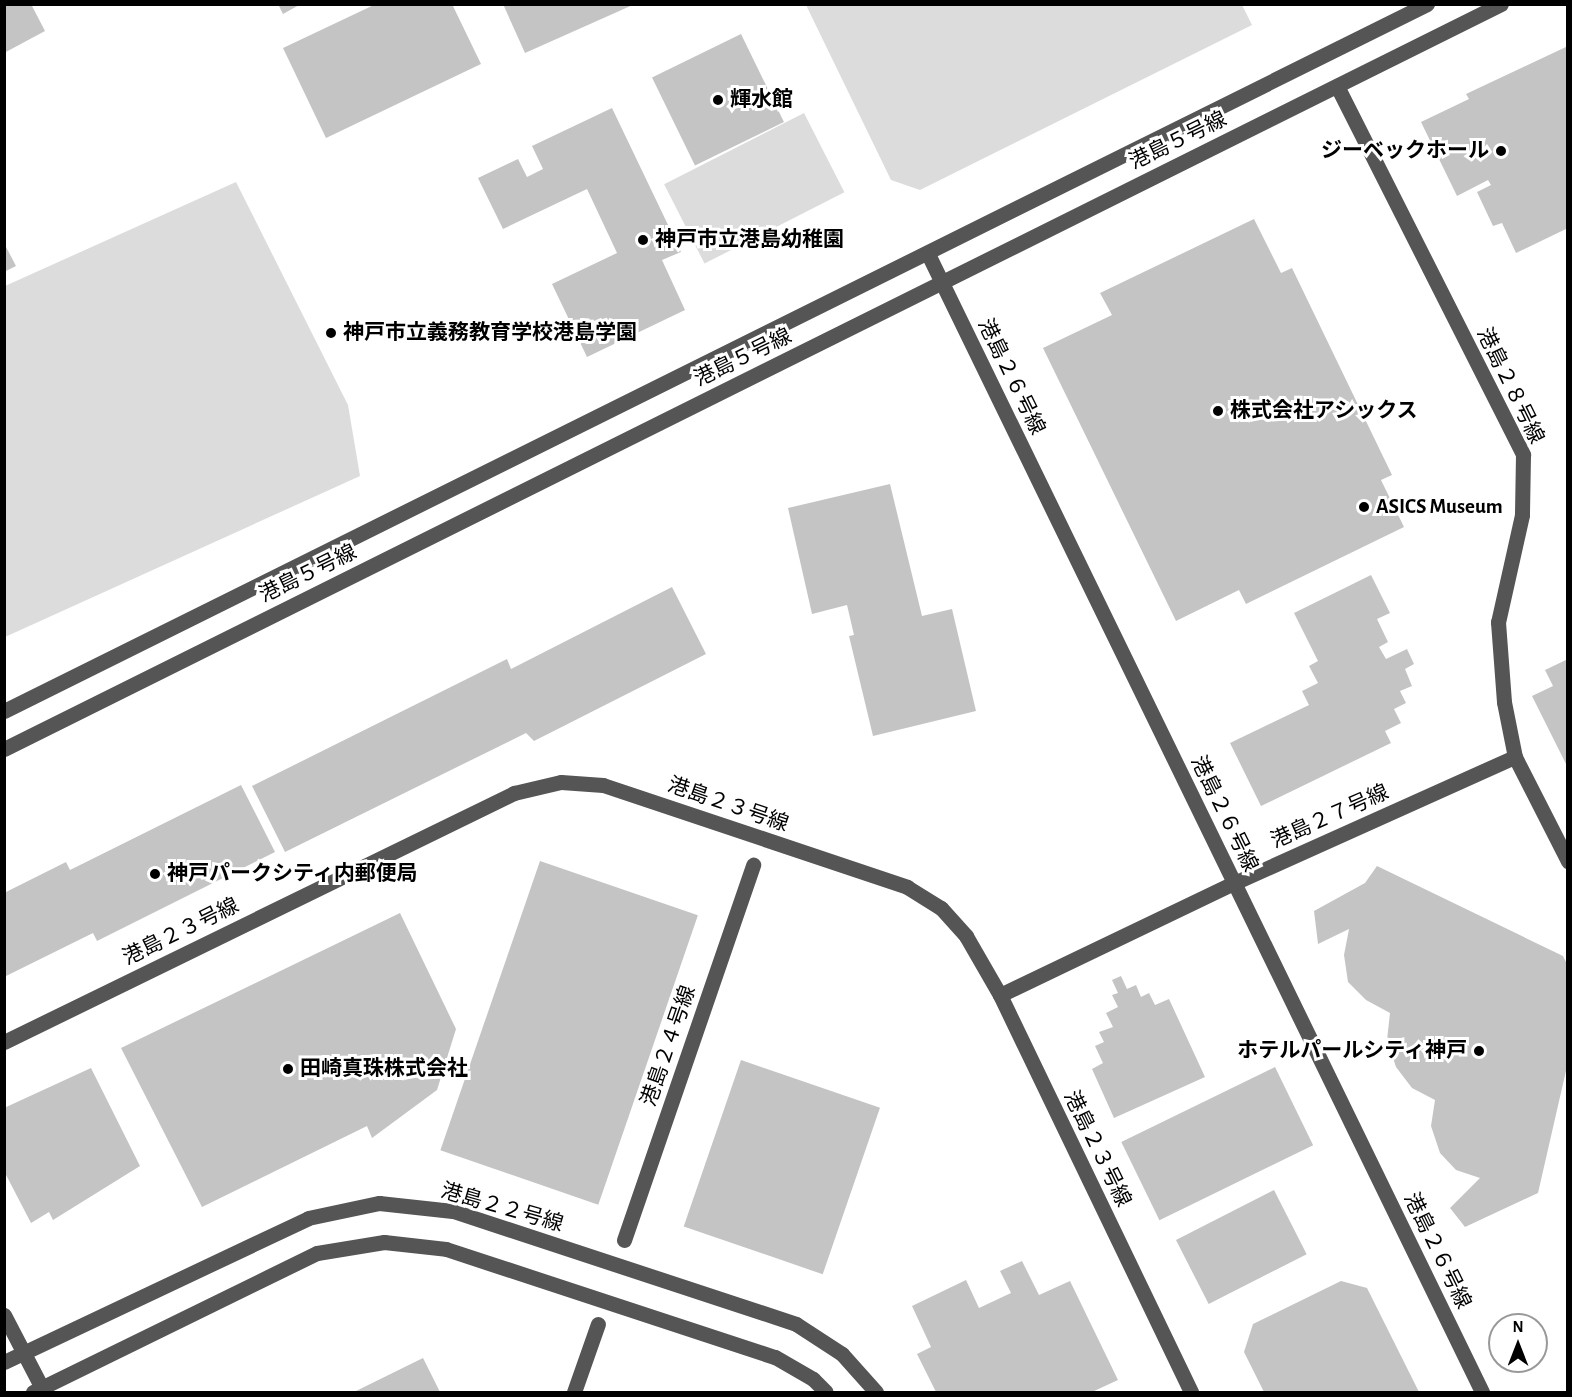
<!DOCTYPE html>
<html>
<head>
<meta charset="utf-8">
<style>
	body { margin:0 }
	#map { position:relative; width:1572px; height:1397px; overflow:hidden; background:#fff; font-family:"Alegreya Sans","Noto Sans JP",sans-serif }
	div>[style] { position:absolute }
	[style*='--x'] { left:calc(var(--x)*1px); top:calc(var(--y)*1px); width:calc(var(--w)*1px); rotate:calc(var(--a)*1deg) }
	.green>* { inset:0; background:#dcdcdc; transform-origin:0 0 }
	.building>* { inset:0; background:#c4c4c4; transform-origin:0 0 }
	.minor>* { height:15px; margin:-7.5px; padding:0 7.5px; transform-origin:7.5px; border-radius:7.5px; background:#555 }
	.dots>* { width:16px; height:16px; translate:-50% -50%; box-sizing:border-box; border:3px solid #fff; border-radius:50% }
	span { translate:-50% -50%; white-space:nowrap; text-align:center; line-height:1.15; -webkit-text-stroke:6px #fff; paint-order:stroke }
	.poi-label { font-size:21px; color:#000; font-weight:700 }
	.left { translate:0 -50%; text-align:left }
	.right { translate:-100% -50%; text-align:right }
	.street-label { font-size:21px; color:#000 }
	.frame { position:absolute; inset:0; border:6px solid #000; pointer-events:none }
	.north { position:absolute; left:1488px; top:1313px; width:60px; height:60px; box-sizing:border-box; background:#fff; border:2px solid #999; border-radius:50%; rotate:0deg; font-size:16px; font-weight:700; line-height:24px; text-align:center; color:#000 }
	.north::after { content:''; display:block; margin:auto; width:21px; height:27px; background:#000; clip-path:polygon(50% 0,100% 100%,50% 72%,0 100%) }
</style>
</head>
<body>
<div id="map">
	<div class="green">
		<i style="clip-path:polygon(1242px 5px,1252px 25px,920px 190px,891px 180px,806px 5px)"></i>
		<i style="left:804px;top:113px;width:89px;height:157px;rotate:63deg"></i>
		<i style="clip-path:polygon(236px 182px,348px 405px,360px 476px,5px 637px,5px 286px)"></i>
	</div>
	<div class="building">
		<i style="clip-path:polygon(4px 4px,31px 4px,45px 31px,4px 53px)"></i>
		<i style="clip-path:polygon(278px 4px,301px 4px,283px 14px)"></i>
		<i style="clip-path:polygon(376px 4px,452px 4px,481px 64px,326px 138px,283px 48px)"></i>
		<i style="clip-path:polygon(503px 4px,635px 4px,525px 53px)"></i>
		<i style="left:741px;top:34px;width:98px;height:99px;rotate:64deg"></i>
		<i style="clip-path:polygon(1568px 46px,1568px 228px,1516px 253px,1502px 223px,1493px 226px,1477px 192px,1491px 185px,1488px 180px,1457px 196px,1421px 122px,1469px 99px,1466px 94px)"></i>
		<i style="clip-path:polygon(612px 108px,681px 252px,662px 260px,685px 310px,587px 357px,552px 284px,617px 253px,587px 189px,503px 229px,478px 178px,518px 159px,527px 177px,543px 169px,532px 146px)"></i>
		<i style="clip-path:polygon(1254px 219px,1281px 273px,1292px 268px,1392px 475px,1381px 480px,1404px 527px,1246px 604px,1239px 590px,1176px 621px,1043px 348px,1112px 315px,1100px 293px)"></i>
		<i style="clip-path:polygon(4px 243px,16px 266px,4px 272px)"></i>
		<i style="clip-path:polygon(890px 484px,922px 616px,952px 609px,976px 711px,873px 736px,849px 636px,854px 635px,847px 605px,812px 614px,788px 508px)"></i>
		<i style="clip-path:polygon(1371px 575px,1390px 613px,1377px 619px,1388px 642px,1379px 647px,1386px 659px,1407px 649px,1414px 664px,1405px 669px,1412px 686px,1400px 691px,1406px 703px,1394px 709px,1401px 723px,1385px 731px,1391px 743px,1261px 806px,1230px 743px,1309px 705px,1302px 691px,1318px 683px,1309px 666px,1318px 661px,1294px 613px)"></i>
		<i style="clip-path:polygon(672px 587px,706px 654px,534px 741px,526px 733px,285px 852px,252px 786px,507px 659px,511px 669px)"></i>
		<i style="clip-path:polygon(1568px 659px,1568px 768px,1532px 696px,1553px 686px,1545px 670px)"></i>
		<i style="clip-path:polygon(241px 785px,275px 852px,97px 941px,93px 933px,4px 977px,4px 893px,66px 862px,70px 870px)"></i>
		<i style="left:540px;top:861px;width:167px;height:306px;rotate:19deg"></i>
		<i style="clip-path:polygon(1377px 866px,1563px 956px,1568px 966px,1568px 1062px,1538px 1193px,1465px 1227px,1450px 1208px,1480px 1178px,1456px 1170px,1440px 1153px,1431px 1126px,1435px 1100px,1412px 1088px,1396px 1067px,1387px 1040px,1390px 1013px,1366px 1000px,1348px 982px,1344px 955px,1349px 929px,1318px 944px,1314px 911px,1365px 883px)"></i>
		<i style="clip-path:polygon(400px 913px,456px 1029px,437px 1090px,372px 1138px,367px 1126px,202px 1207px,121px 1048px)"></i>
		<i style="clip-path:polygon(1121px 976px,1127px 989px,1136px 985px,1141px 997px,1149px 993px,1155px 1005px,1169px 999px,1205px 1077px,1114px 1118px,1092px 1069px,1103px 1063px,1095px 1046px,1104px 1042px,1099px 1032px,1113px 1027px,1106px 1013px,1118px 1007px,1112px 995px,1118px 993px,1112px 980px)"></i>
		<i style="left:741px;top:1060px;width:147px;height:176px;rotate:19deg"></i>
		<i style="left:1275px;top:1067px;width:87px;height:171px;rotate:64deg"></i>
		<i style="clip-path:polygon(91px 1068px,140px 1166px,53px 1220px,49px 1212px,31px 1223px,4px 1171px,4px 1108px)"></i>
		<i style="left:1274px;top:1190px;width:72px;height:110px;rotate:63deg"></i>
		<i style="clip-path:polygon(1022px 1261px,1039px 1295px,1070px 1281px,1118px 1380px,1092px 1392px,936px 1392px,917px 1354px,931px 1347px,912px 1306px,966px 1280px,979px 1308px,1011px 1293px,1000px 1271px)"></i>
		<i style="clip-path:polygon(1341px 1281px,1367px 1288px,1419px 1392px,1264px 1392px,1244px 1352px,1253px 1324px)"></i>
		<i style="clip-path:polygon(423px 1358px,440px 1392px,354px 1392px)"></i>
	</div>
	<div class="minor">
		<i style="--x:1337;--y:86;--w:413;--a:63.2"></i>
		<i style="--x:1523;--y:455;--w:60;--a:91"></i>
		<i style="--x:1522;--y:515;--w:110;--a:102.6"></i>
		<i style="--x:1498;--y:622;--w:80;--a:85.7"></i>
		<i style="--x:1504;--y:702;--w:56;--a:78.7"></i>
		<i style="--x:1515;--y:757;--w:117;--a:63"></i>
		<i style="--x:928;--y:254;--w:1266;--a:64.04"></i>
		<i style="--x:4;--y:711;--w:1589;--a:-26.42"></i>
		<i style="--x:4;--y:749;--w:1672;--a:-26.46"></i>
		<i style="--x:1000;--y:995;--w:259;--a:-25.6"></i>
		<i style="--x:1234;--y:883;--w:308;--a:-24.2"></i>
		<i style="--x:4;--y:1042;--w:568;--a:-26.02"></i>
		<i style="--x:514;--y:793;--w:48;--a:-13.2"></i>
		<i style="--x:561;--y:782;--w:42;--a:4.1"></i>
		<i style="--x:603;--y:785;--w:321;--a:18.5"></i>
		<i style="--x:907;--y:887;--w:40;--a:32"></i>
		<i style="--x:941;--y:908;--w:38;--a:48"></i>
		<i style="--x:966;--y:936;--w:68;--a:60"></i>
		<i style="--x:1000;--y:995;--w:441;--a:64.3"></i>
		<i style="--x:624;--y:1240;--w:397;--a:-71"></i>
		<i style="--x:4;--y:1315;--w:82;--a:62.5"></i>
		<i style="--x:4;--y:1362;--w:336;--a:-25.3"></i>
		<i style="--x:308;--y:1218;--w:73;--a:-11.9"></i>
		<i style="--x:379;--y:1203;--w:74;--a:6.2"></i>
		<i style="--x:453;--y:1211;--w:361;--a:18.2"></i>
		<i style="--x:796;--y:1324;--w:55;--a:33.1"></i>
		<i style="--x:842;--y:1354;--w:51;--a:48.2"></i>
		<i style="--x:33;--y:1392;--w:316;--a:-26.1"></i>
		<i style="--x:317;--y:1253;--w:68;--a:-9.3"></i>
		<i style="--x:384;--y:1242;--w:62;--a:6.4"></i>
		<i style="--x:446;--y:1249;--w:346;--a:18.2"></i>
		<i style="--x:775;--y:1357;--w:44;--a:30.1"></i>
		<i style="--x:813;--y:1379;--w:18;--a:45"></i>
		<i style="--x:574;--y:1392;--w:72;--a:-70.6"></i>
	</div>
	<div class="dots">
		<i style="left:718px;top:100px;background:#000"></i>
		<i style="left:1501px;top:151px;background:#000"></i>
		<i style="left:643px;top:240px;background:#000"></i>
		<i style="left:331px;top:333px;background:#000"></i>
		<i style="left:1218px;top:411px;background:#000"></i>
		<i style="left:1364px;top:507px;background:#000"></i>
		<i style="left:155px;top:874px;background:#000"></i>
		<i style="left:1479px;top:1051px;background:#000"></i>
		<i style="left:288px;top:1069px;background:#000"></i>
	</div>
	<div class="poi-label">
		<span class="left" style="left:730px;top:100px">輝水館</span>
		<span class="right" style="left:1489px;top:151px">ジーベックホール</span>
		<span class="left" style="left:655px;top:240px">神戸市立港島幼稚園</span>
		<span class="left" style="left:343px;top:333px">神戸市立義務教育学校港島学園</span>
		<span class="left" style="left:1230px;top:411px">株式会社アシックス</span>
		<span class="left" style="left:1376px;top:507px">ASICS Museum</span>
		<span class="left" style="left:167px;top:874px">神戸パークシティ内郵便局</span>
		<span class="right" style="left:1467px;top:1051px">ホテルパールシティ神戸</span>
		<span class="left" style="left:300px;top:1069px">田崎真珠株式会社</span>
	</div>
	<div class="street-label">
		<span style="left:1178px;top:141px;rotate:-26deg">港島５号線</span>
		<span style="left:743px;top:358px;rotate:-26deg">港島５号線</span>
		<span style="left:1011px;top:377px;rotate:64deg">港島２６号線</span>
		<span style="left:1510px;top:386px;rotate:64deg">港島２８号線</span>
		<span style="left:308px;top:574px;rotate:-26deg">港島５号線</span>
		<span style="left:728px;top:805px;rotate:19deg">港島２３号線</span>
		<span style="left:1224px;top:814px;rotate:64deg">港島２６号線</span>
		<span style="left:1330px;top:817px;rotate:-24deg">港島２７号線</span>
		<span style="left:181px;top:932px;rotate:-26deg">港島２３号線</span>
		<span style="left:669px;top:1046px;rotate:-71deg">港島２４号線</span>
		<span style="left:1097px;top:1149px;rotate:64deg">港島２３号線</span>
		<span style="left:502px;top:1208px;rotate:16deg">港島２２号線</span>
		<span style="left:1437px;top:1251px;rotate:64deg">港島２６号線</span>
	</div>
	<div class="frame"></div>
	<div class="north">N</div>
</div>
</body>
</html>
